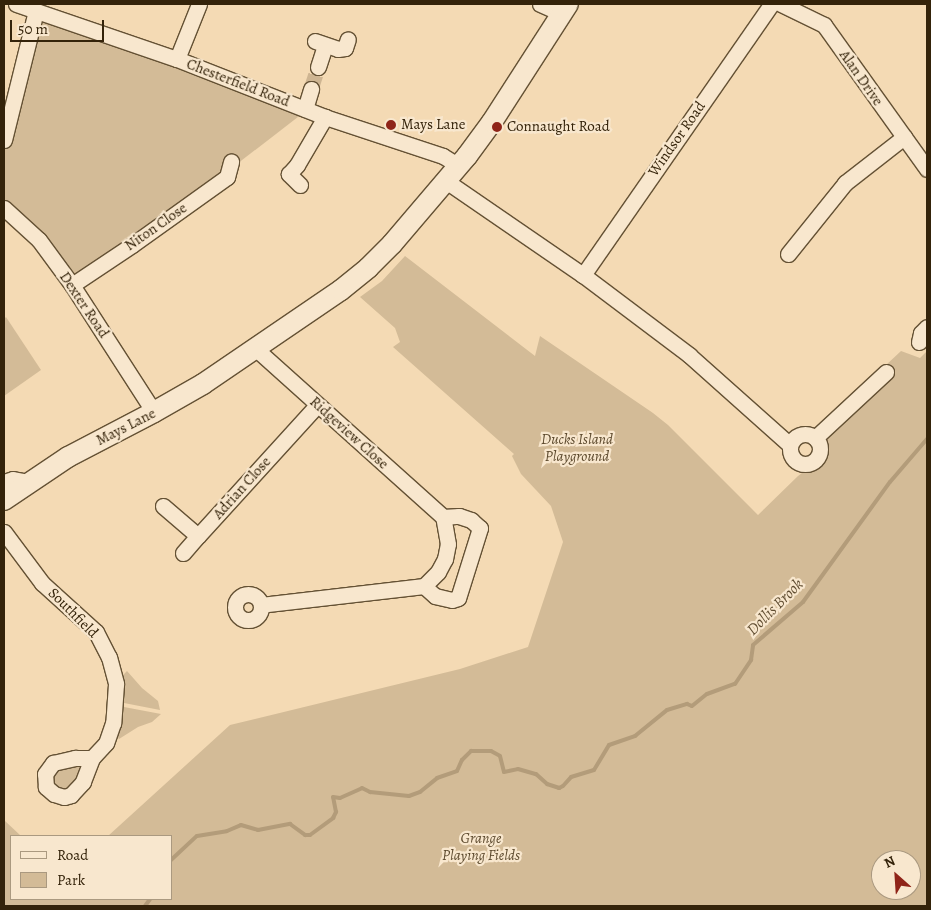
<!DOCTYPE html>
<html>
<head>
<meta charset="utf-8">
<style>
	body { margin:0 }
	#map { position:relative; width:931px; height:910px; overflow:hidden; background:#f4dab4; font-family:Alegreya,serif }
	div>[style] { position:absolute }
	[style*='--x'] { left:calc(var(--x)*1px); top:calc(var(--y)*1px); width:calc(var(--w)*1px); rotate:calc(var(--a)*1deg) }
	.green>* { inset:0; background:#d3bb97 }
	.stream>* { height:4px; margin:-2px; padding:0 2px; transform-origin:2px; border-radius:2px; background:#b39c7a }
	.street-tunnel>* { height:15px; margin-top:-7.5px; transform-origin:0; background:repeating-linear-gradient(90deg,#ceb592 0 15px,transparent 0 23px) }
	.roads { filter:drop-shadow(1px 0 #645134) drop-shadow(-1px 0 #645134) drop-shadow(0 1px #645134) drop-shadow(0 -1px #645134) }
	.street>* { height:15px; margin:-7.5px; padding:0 7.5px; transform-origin:7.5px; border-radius:7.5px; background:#f8e7ce }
	.street>.ring { margin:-7.5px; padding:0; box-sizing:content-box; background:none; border:15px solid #f8e7ce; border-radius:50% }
	.secondary>* { height:20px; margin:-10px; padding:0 10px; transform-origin:10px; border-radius:10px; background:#f8e7ce }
	.dots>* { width:14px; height:14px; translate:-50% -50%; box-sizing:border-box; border:2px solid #f8e7ce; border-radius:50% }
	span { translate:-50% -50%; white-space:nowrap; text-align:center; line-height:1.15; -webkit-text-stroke:4.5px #f8e7ce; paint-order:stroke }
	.street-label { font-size:15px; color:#34230a }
	.poi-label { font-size:15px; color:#34230a }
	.left { translate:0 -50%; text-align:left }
	.park-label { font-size:15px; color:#5c492d; font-style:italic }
	.water-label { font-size:16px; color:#604d31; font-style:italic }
	.frame { position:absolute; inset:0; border:5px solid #34230a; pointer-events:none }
	.legend { position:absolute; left:10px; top:835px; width:162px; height:65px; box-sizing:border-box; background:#f8e7ce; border:1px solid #aa9980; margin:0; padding:6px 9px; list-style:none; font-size:15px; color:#34230a }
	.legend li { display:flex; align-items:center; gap:10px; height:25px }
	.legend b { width:25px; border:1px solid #aa9980 }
	.north { position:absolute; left:871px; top:850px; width:50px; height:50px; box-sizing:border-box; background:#f8e7ce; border:1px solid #aa9980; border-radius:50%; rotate:334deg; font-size:14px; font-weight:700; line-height:20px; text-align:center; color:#34230a }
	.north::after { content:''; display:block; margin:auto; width:18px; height:22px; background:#8f2418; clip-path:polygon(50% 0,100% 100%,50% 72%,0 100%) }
	.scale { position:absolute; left:10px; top:20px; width:94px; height:22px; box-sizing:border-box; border:2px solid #34230a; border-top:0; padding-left:6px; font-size:15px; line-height:18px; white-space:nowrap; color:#34230a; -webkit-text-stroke:4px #f8e7ce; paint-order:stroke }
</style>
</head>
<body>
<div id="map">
	<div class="green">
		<i style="clip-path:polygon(36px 11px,307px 110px,132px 245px,72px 285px,4px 212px,4px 140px)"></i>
		<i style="clip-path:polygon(evenodd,405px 256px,535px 356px,540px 336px,653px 413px,668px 425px,758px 515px,798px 476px,818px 461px,821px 442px,885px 366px,901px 351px,920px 358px,927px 351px,927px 906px,4px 906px,4px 820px,21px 836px,11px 836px,11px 899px,171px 899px,171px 836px,108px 836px,230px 725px,460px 669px,528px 647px,563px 542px,551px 506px,521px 474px,512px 456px,514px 454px,393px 347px,400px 342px,395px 328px,360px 297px,382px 281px,405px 256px,881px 860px,911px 860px,911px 890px,881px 890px,881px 860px)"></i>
		<i style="clip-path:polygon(6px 317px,41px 370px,4px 396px,4px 319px)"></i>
		<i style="clip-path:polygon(127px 671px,142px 688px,158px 701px,160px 710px,124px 703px,122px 676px)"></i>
		<i style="clip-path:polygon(124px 707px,161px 714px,152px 722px,138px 727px,119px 739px,117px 736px)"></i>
		<i style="clip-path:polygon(78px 763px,81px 770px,80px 777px,69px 790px,54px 789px,51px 771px)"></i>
	</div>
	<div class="stream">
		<i style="--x:171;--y:860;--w:35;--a:-43"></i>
		<i style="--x:197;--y:836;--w:30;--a:-9"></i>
		<i style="--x:227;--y:831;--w:15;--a:-23"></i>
		<i style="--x:241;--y:825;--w:18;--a:16"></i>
		<i style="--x:258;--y:830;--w:33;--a:-11"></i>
		<i style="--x:290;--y:824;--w:19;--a:36"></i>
		<i style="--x:305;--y:835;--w:5;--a:0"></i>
		<i style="--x:310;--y:835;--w:29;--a:-36"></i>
		<i style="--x:333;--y:818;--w:7;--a:-63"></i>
		<i style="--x:336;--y:812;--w:15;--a:-101"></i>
		<i style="--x:333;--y:797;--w:7;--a:8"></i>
		<i style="--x:340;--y:798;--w:24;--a:-24"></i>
		<i style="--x:362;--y:788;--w:9;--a:27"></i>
		<i style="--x:370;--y:792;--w:39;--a:6"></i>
		<i style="--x:409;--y:796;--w:12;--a:-20"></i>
		<i style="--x:420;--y:792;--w:22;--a:-39"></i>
		<i style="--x:437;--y:778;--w:21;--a:-19"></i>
		<i style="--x:457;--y:771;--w:12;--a:-66"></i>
		<i style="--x:462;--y:760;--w:13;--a:-45"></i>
		<i style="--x:471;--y:751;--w:20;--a:0"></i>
		<i style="--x:491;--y:751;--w:10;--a:29"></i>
		<i style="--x:500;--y:756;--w:16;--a:76"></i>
		<i style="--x:504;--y:772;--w:14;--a:-12"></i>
		<i style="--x:518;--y:769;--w:19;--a:16"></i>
		<i style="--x:536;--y:774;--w:15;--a:42"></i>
		<i style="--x:547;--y:784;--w:13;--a:18"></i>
		<i style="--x:559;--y:788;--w:4;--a:-27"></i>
		<i style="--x:563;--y:786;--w:12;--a:-48"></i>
		<i style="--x:571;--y:777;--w:24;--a:-17"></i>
		<i style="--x:594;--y:770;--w:29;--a:-59"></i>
		<i style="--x:609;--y:745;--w:28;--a:-19"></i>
		<i style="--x:635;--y:736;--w:41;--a:-39.1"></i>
		<i style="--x:667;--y:710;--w:21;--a:-17"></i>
		<i style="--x:687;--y:704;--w:5;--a:22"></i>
		<i style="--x:692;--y:706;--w:19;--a:-39"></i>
		<i style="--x:707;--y:694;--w:30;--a:-20"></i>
		<i style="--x:735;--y:684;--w:29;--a:-56"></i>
		<i style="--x:751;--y:660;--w:15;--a:-82"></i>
		<i style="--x:753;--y:645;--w:66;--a:-40.7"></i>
		<i style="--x:803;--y:602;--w:148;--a:-54.1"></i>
		<i style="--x:890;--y:482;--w:57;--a:-49.3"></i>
		<i style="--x:145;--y:906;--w:9;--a:-54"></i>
	</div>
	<div class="street-tunnel">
		<i style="--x:311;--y:89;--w:23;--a:-72"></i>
	</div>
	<div class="roads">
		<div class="street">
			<i style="--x:16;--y:4;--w:170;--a:18.9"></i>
			<i style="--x:177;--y:59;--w:159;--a:21.4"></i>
			<i style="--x:325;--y:117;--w:124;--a:18.3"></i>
			<i style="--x:443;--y:156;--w:19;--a:32"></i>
			<i style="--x:540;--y:4;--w:24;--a:24"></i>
			<i style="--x:781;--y:4;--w:48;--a:26"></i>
			<i style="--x:824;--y:25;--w:177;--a:54.4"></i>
			<i style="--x:315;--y:41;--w:24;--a:19"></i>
			<i style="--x:338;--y:49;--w:7;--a:-8"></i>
			<i style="--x:345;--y:48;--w:9;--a:-72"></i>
			<i style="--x:177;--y:59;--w:59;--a:-68.2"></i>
			<i style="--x:318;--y:67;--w:23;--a:-72"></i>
			<i style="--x:305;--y:109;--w:21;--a:-73"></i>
			<i style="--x:4;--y:140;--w:133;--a:-76.1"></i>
			<i style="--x:446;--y:181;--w:166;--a:34.5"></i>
			<i style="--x:583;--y:275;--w:133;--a:37"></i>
			<i style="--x:689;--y:355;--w:135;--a:41.7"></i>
			<i style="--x:300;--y:185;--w:16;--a:-135"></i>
			<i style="--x:289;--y:174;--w:12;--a:-48"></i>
			<i style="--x:297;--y:165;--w:56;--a:-59.7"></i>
			<i style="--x:4;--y:208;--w:47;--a:42.4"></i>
			<i style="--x:39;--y:240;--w:56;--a:53.7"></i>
			<i style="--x:72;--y:285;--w:151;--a:57.2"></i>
			<i style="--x:788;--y:254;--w:91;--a:-51.2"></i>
			<i style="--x:845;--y:183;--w:75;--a:-37.9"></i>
			<i style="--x:583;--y:275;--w:330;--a:-55.2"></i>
			<i style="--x:72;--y:285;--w:72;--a:-33.7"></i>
			<i style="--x:132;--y:245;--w:117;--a:-35.6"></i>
			<i style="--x:227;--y:177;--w:16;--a:-75"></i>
			<i style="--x:919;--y:342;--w:9;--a:-77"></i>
			<i style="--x:921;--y:333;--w:8;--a:-45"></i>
			<i style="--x:256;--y:349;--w:251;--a:41.9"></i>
			<i style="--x:443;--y:517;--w:16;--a:-4"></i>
			<i style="--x:459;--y:516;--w:13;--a:18"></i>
			<i style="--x:471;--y:520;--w:12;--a:42"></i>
			<i style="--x:480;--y:528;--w:73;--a:107.4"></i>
			<i style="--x:458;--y:598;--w:6;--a:162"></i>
			<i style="--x:452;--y:600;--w:17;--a:-167"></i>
			<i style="--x:435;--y:596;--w:15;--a:-138"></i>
			<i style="--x:424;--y:586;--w:164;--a:173.4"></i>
			<i class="ring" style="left:790px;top:434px;width:15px;height:15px"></i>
			<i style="--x:815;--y:438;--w:97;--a:-42.9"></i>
			<i style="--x:4;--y:482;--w:9;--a:-18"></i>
			<i style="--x:13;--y:479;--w:15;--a:11"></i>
			<i style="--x:163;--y:506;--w:46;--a:40.6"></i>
			<i style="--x:198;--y:536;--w:177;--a:-47.7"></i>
			<i style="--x:4;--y:532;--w:64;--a:53.3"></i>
			<i style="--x:42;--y:583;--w:73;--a:42.2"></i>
			<i style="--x:96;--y:632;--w:28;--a:63"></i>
			<i style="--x:109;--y:657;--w:28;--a:75"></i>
			<i style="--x:116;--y:684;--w:39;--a:94"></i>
			<i style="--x:113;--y:723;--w:21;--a:109"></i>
			<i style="--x:106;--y:743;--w:21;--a:133"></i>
			<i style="--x:92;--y:758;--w:26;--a:111"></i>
			<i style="--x:83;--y:782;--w:18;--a:133"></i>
			<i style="--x:71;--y:795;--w:7;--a:164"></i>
			<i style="--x:64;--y:797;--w:10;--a:-163"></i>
			<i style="--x:54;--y:794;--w:11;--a:-139"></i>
			<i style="--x:46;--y:787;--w:13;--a:-94"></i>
			<i style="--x:45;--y:774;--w:14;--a:-54"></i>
			<i style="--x:53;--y:763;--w:23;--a:-13"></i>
			<i style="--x:75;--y:758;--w:17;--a:0"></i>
			<i style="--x:183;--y:553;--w:23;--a:-49"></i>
			<i style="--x:424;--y:586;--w:20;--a:-45"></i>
			<i style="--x:438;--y:572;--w:15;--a:-62"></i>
			<i style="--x:445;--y:559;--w:15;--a:-79"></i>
			<i style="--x:448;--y:544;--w:27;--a:-100"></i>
			<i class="ring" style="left:235px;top:594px;width:11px;height:11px"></i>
		</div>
		<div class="secondary">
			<i style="--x:4;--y:500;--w:77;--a:-33.9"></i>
			<i style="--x:68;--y:457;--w:97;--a:-27.6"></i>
			<i style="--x:154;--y:412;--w:56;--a:-29.7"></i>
			<i style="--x:203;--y:384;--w:167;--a:-34.3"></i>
			<i style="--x:341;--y:290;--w:35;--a:-39"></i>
			<i style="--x:368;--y:268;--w:34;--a:-45"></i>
			<i style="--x:392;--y:244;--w:116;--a:-49.6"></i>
			<i style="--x:467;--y:156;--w:42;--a:-53.7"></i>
			<i style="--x:492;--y:122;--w:140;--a:-57.2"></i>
		</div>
	</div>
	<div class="dots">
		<i style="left:391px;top:125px;background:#8f2418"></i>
		<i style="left:497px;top:127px;background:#8f2418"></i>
	</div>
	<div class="street-label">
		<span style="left:861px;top:78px;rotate:55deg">Alan Drive</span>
		<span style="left:238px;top:83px;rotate:21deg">Chesterfield Road</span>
		<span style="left:677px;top:139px;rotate:-55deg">Windsor Road</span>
		<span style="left:156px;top:227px;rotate:-35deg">Niton Close</span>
		<span style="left:84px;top:305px;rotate:56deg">Dexter Road</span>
		<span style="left:126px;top:427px;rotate:-27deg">Mays Lane</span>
		<span style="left:349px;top:433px;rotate:42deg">Ridgeview Close</span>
		<span style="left:242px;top:488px;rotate:-48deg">Adrian Close</span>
		<span style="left:73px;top:613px;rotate:45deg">Southfield</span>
	</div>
	<div class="poi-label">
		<span class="left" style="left:401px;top:125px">Mays Lane</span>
		<span class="left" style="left:507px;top:127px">Connaught Road</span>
	</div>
	<div class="park-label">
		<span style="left:577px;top:448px">Ducks Island<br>Playground</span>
		<span style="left:481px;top:847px">Grange<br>Playing Fields</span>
	</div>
	<div class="water-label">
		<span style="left:775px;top:607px;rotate:-45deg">Dollis Brook</span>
	</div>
	<div class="frame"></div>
	<ul class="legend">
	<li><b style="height:6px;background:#f8e7ce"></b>Road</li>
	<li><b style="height:14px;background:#d3bb97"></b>Park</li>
	</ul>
	<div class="north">N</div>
	<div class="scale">50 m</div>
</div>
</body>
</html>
